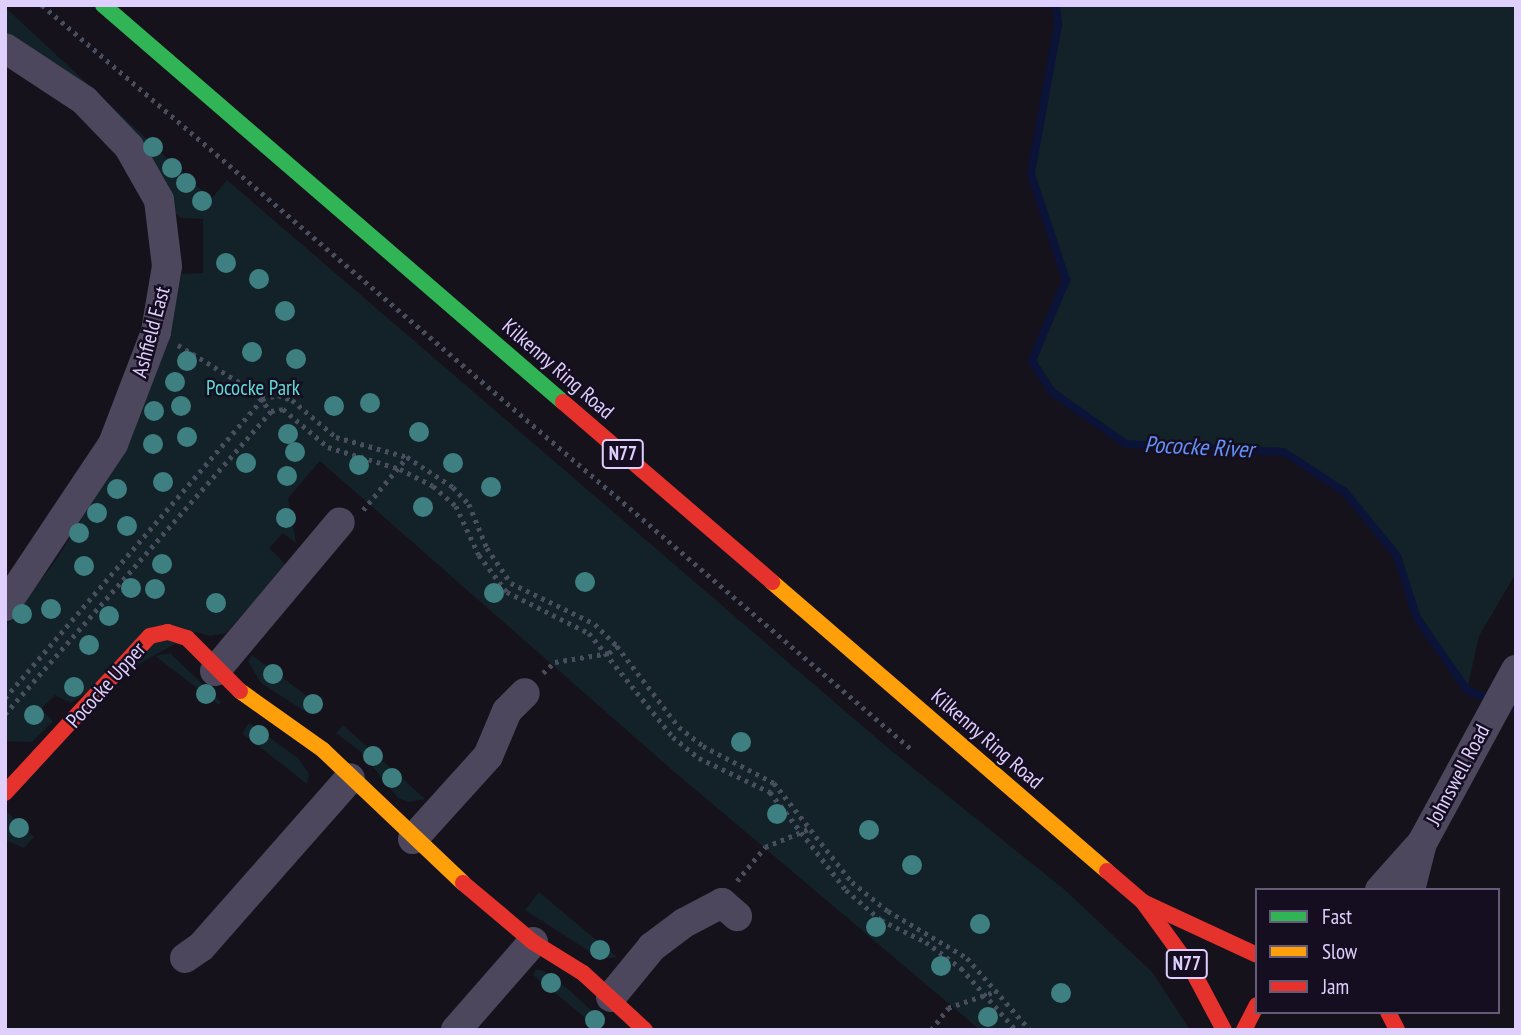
<!DOCTYPE html>
<html>
<head>
<meta charset="utf-8">
<style>
	body { margin:0 }
	#map { position:relative; width:1521px; height:1035px; overflow:hidden; background:#16121c; font-family:"PT Sans Narrow",sans-serif }
	div>[style] { position:absolute }
	[style*='--x'] { left:calc(var(--x)*1px); top:calc(var(--y)*1px); width:calc(var(--w)*1px); rotate:calc(var(--a)*1deg) }
	.green>* { inset:0; background:#122228 }
	.stream>* { height:8px; margin:-4px; padding:0 4px; transform-origin:4px; border-radius:4px; background:#0c1338 }
	.path>* { height:4.5px; margin-top:-2.25px; transform-origin:0; background:repeating-linear-gradient(90deg,#484e5d 0 3.5px,transparent 0 8.5px) }
	.street>* { height:30px; margin:-15px; padding:0 15px; transform-origin:15px; border-radius:15px; background:#4c475d }
	.fast>* { height:16px; margin:-8px; padding:0 8px; transform-origin:8px; border-radius:8px; background:#30b455 }
	.slow>* { height:16px; margin:-8px; padding:0 8px; transform-origin:8px; border-radius:8px; background:#ff9f0a }
	.jam>* { height:16px; margin:-8px; padding:0 8px; transform-origin:8px; border-radius:8px; background:#e5322d }
	.trees>* { width:20px; height:20px; margin:-10px; border-radius:50%; background:#3e7f82 }
	span { translate:-50% -50%; white-space:nowrap; text-align:center; line-height:1.15; -webkit-text-stroke:5px #150e20; paint-order:stroke }
	.shield-label span { padding:2px 5px; background:#150e20; border:2px solid; border-radius:5px; -webkit-text-stroke-width:0 }
	.shield-label { font-size:19px; color:#decffd; font-weight:700 }
	.street-label { font-size:21px; color:#decffd }
	.park-label { font-size:21px; color:#5fd9d5 }
	.water-label { font-size:23px; color:#6292f8; font-style:italic }
	.frame { position:absolute; inset:0; border:7px solid #decffd; pointer-events:none }
	.legend { position:absolute; left:1255px; top:888px; width:245px; height:126px; box-sizing:border-box; background:#150e20; border:2px solid #655b78; margin:0; padding:9px 12px; list-style:none; font-size:21px; color:#decffd }
	.legend li { display:flex; align-items:center; gap:14px; height:35px }
	.legend b { width:35px; border:2px solid #655b78 }
</style>
</head>
<body>
<div id="map">
	<div class="green">
		<i style="clip-path:polygon(1056px 5px,1516px 5px,1516px 573px,1479px 636px,1467px 690px,1417px 618px,1397px 556px,1345px 492px,1284px 452px,1126px 444px,1052px 392px,1032px 361px,1066px 280px,1031px 174px,1058px 25px)"></i>
		<i style="clip-path:polygon(5px 7px,211px 199px,227px 180px,888px 748px,1065px 890px,1152px 972px,1190px 1030px,980px 1030px,671px 769px,320px 461px,288px 498px,296px 543px,283px 533px,269px 548px,286px 565px,226px 633px,210px 636px,196px 632px,70px 703px,55px 695px,41px 709px,53px 721px,32px 742px,5px 741px,5px 628px,58px 557px,126px 448px,171px 330px,181px 274px,203px 273px,203px 219px,181px 218px,174px 213px,5px 34px)"></i>
		<i style="clip-path:polygon(170px 653px,221px 702px,219px 705px,155px 656px)"></i>
		<i style="clip-path:polygon(252px 655px,307px 696px,324px 698px,311px 715px,261px 683px,248px 661px)"></i>
		<i style="clip-path:polygon(249px 723px,298px 758px,309px 774px,307px 784px,242px 733px)"></i>
		<i style="clip-path:polygon(343px 725px,425px 799px,409px 802px,398px 798px,361px 752px,336px 733px)"></i>
		<i style="clip-path:polygon(5px 810px,34px 837px,24px 848px,5px 840px)"></i>
		<i style="clip-path:polygon(539px 892px,617px 957px,601px 959px,525px 910px)"></i>
		<i style="clip-path:polygon(536px 970px,542px 970px,568px 989px,605px 1023px,600px 1030px,533px 975px)"></i>
	</div>
	<div class="stream">
		<i style="--x:1056;--y:5;--w:20;--a:84"></i>
		<i style="--x:1058;--y:25;--w:151;--a:100.3"></i>
		<i style="--x:1031;--y:174;--w:112;--a:71.7"></i>
		<i style="--x:1066;--y:280;--w:88;--a:112.8"></i>
		<i style="--x:1032;--y:361;--w:37;--a:57"></i>
		<i style="--x:1052;--y:392;--w:90;--a:35.1"></i>
		<i style="--x:1126;--y:444;--w:158;--a:2.9"></i>
		<i style="--x:1284;--y:452;--w:73;--a:33.3"></i>
		<i style="--x:1345;--y:492;--w:82;--a:50.9"></i>
		<i style="--x:1397;--y:556;--w:65;--a:72.1"></i>
		<i style="--x:1417;--y:618;--w:88;--a:55.2"></i>
		<i style="--x:1467;--y:690;--w:53;--a:22.2"></i>
	</div>
	<div class="path">
		<i style="--x:42;--y:5;--w:1143;--a:40.56"></i>
		<i style="--x:178;--y:345;--w:89;--a:31.2"></i>
		<i style="--x:254;--y:391;--w:26;--a:50"></i>
		<i style="--x:363;--y:510;--w:69;--a:-50.3"></i>
		<i style="--x:543;--y:673;--w:16;--a:-43"></i>
		<i style="--x:555;--y:662;--w:55;--a:-9.5"></i>
		<i style="--x:609;--y:653;--w:11;--a:-41"></i>
		<i style="--x:5;--y:698;--w:394;--a:-49.3"></i>
		<i style="--x:262;--y:399;--w:16;--a:-14"></i>
		<i style="--x:278;--y:395;--w:15;--a:20"></i>
		<i style="--x:292;--y:400;--w:57;--a:40.1"></i>
		<i style="--x:336;--y:437;--w:74;--a:15.7"></i>
		<i style="--x:407;--y:457;--w:55;--a:33.1"></i>
		<i style="--x:453;--y:487;--w:23;--a:47"></i>
		<i style="--x:469;--y:504;--w:48;--a:67.8"></i>
		<i style="--x:487;--y:548;--w:42;--a:55.6"></i>
		<i style="--x:511;--y:583;--w:93;--a:26"></i>
		<i style="--x:595;--y:624;--w:31;--a:45"></i>
		<i style="--x:617;--y:646;--w:102;--a:52.6"></i>
		<i style="--x:679;--y:727;--w:31;--a:38"></i>
		<i style="--x:703;--y:746;--w:80;--a:27.5"></i>
		<i style="--x:774;--y:783;--w:126;--a:51.8"></i>
		<i style="--x:852;--y:882;--w:46;--a:38.9"></i>
		<i style="--x:888;--y:911;--w:92;--a:30.7"></i>
		<i style="--x:967;--y:958;--w:96;--a:48.8"></i>
		<i style="--x:5;--y:714;--w:403;--a:-48.7"></i>
		<i style="--x:271;--y:411;--w:12;--a:-9"></i>
		<i style="--x:283;--y:409;--w:59;--a:40.2"></i>
		<i style="--x:328;--y:447;--w:75;--a:17"></i>
		<i style="--x:400;--y:469;--w:37;--a:27"></i>
		<i style="--x:433;--y:486;--w:30;--a:41"></i>
		<i style="--x:456;--y:506;--w:54;--a:64.9"></i>
		<i style="--x:479;--y:555;--w:46;--a:52.9"></i>
		<i style="--x:507;--y:592;--w:92;--a:26.6"></i>
		<i style="--x:589;--y:633;--w:134;--a:51.1"></i>
		<i style="--x:673;--y:737;--w:33;--a:39"></i>
		<i style="--x:699;--y:758;--w:79;--a:25.6"></i>
		<i style="--x:770;--y:792;--w:124;--a:52.2"></i>
		<i style="--x:846;--y:890;--w:46;--a:40.6"></i>
		<i style="--x:881;--y:920;--w:50;--a:26.1"></i>
		<i style="--x:926;--y:942;--w:44;--a:36.6"></i>
		<i style="--x:961;--y:968;--w:83;--a:48.4"></i>
		<i style="--x:737;--y:881;--w:44;--a:-50.5"></i>
		<i style="--x:765;--y:847;--w:50;--a:-22.4"></i>
		<i style="--x:931;--y:1030;--w:28;--a:-52"></i>
		<i style="--x:948;--y:1008;--w:52;--a:-19.1"></i>
	</div>
	<div class="street">
		<i style="--x:5;--y:48;--w:95;--a:33.4"></i>
		<i style="--x:84;--y:100;--w:65;--a:46.2"></i>
		<i style="--x:129;--y:147;--w:61;--a:60.5"></i>
		<i style="--x:159;--y:200;--w:66;--a:83.1"></i>
		<i style="--x:167;--y:266;--w:67;--a:99.5"></i>
		<i style="--x:156;--y:332;--w:120;--a:111"></i>
		<i style="--x:113;--y:444;--w:195;--a:123.7"></i>
		<i style="--x:215;--y:671;--w:194;--a:-50"></i>
		<i style="--x:413;--y:839;--w:112;--a:-47.9"></i>
		<i style="--x:488;--y:756;--w:49;--a:-67.1"></i>
		<i style="--x:507;--y:711;--w:25;--a:-45"></i>
		<i style="--x:1380;--y:890;--w:59;--a:-48.4"></i>
		<i style="--x:1410;--y:890;--w:49;--a:-75.7"></i>
		<i style="--x:1422;--y:843;--w:197;--a:-61.5"></i>
		<i style="--x:185;--y:958;--w:19;--a:-35"></i>
		<i style="--x:201;--y:947;--w:225;--a:-48.6"></i>
		<i style="--x:611;--y:997;--w:65;--a:-50.6"></i>
		<i style="--x:652;--y:947;--w:40;--a:-37"></i>
		<i style="--x:684;--y:923;--w:43;--a:-27.8"></i>
		<i style="--x:722;--y:903;--w:20;--a:41"></i>
		<i style="--x:456;--y:1030;--w:117;--a:-48.8"></i>
	</div>
	<div class="fast">
		<i style="--x:103;--y:5;--w:608;--a:40.8"></i>
	</div>
	<div class="slow">
		<i style="--x:772;--y:582;--w:442;--a:40.8"></i>
		<i style="--x:240;--y:691;--w:102;--a:35.4"></i>
		<i style="--x:323;--y:750;--w:193;--a:43.5"></i>
	</div>
	<div class="jam">
		<i style="--x:563;--y:402;--w:276;--a:40.7"></i>
		<i style="--x:5;--y:793;--w:214;--a:-47.3"></i>
		<i style="--x:150;--y:636;--w:18;--a:-13"></i>
		<i style="--x:168;--y:632;--w:20;--a:18"></i>
		<i style="--x:187;--y:638;--w:75;--a:45"></i>
		<i style="--x:1107;--y:871;--w:48;--a:40.7"></i>
		<i style="--x:1143;--y:902;--w:82;--a:54"></i>
		<i style="--x:1191;--y:968;--w:70;--a:62"></i>
		<i style="--x:463;--y:883;--w:92;--a:40.1"></i>
		<i style="--x:533;--y:942;--w:59;--a:31.8"></i>
		<i style="--x:583;--y:973;--w:84;--a:42.6"></i>
		<i style="--x:1145;--y:903;--w:123;--a:24.9"></i>
		<i style="--x:1388;--y:1012;--w:20;--a:63"></i>
		<i style="--x:1244;--y:1030;--w:28;--a:-63"></i>
	</div>
	<div class="trees">
		<i style="left:153px;top:147px"></i>
		<i style="left:172px;top:168px"></i>
		<i style="left:186px;top:183px"></i>
		<i style="left:202px;top:201px"></i>
		<i style="left:226px;top:263px"></i>
		<i style="left:259px;top:279px"></i>
		<i style="left:285px;top:311px"></i>
		<i style="left:252px;top:352px"></i>
		<i style="left:296px;top:359px"></i>
		<i style="left:187px;top:361px"></i>
		<i style="left:175px;top:382px"></i>
		<i style="left:370px;top:403px"></i>
		<i style="left:181px;top:406px"></i>
		<i style="left:334px;top:406px"></i>
		<i style="left:154px;top:411px"></i>
		<i style="left:419px;top:432px"></i>
		<i style="left:288px;top:434px"></i>
		<i style="left:187px;top:437px"></i>
		<i style="left:153px;top:444px"></i>
		<i style="left:295px;top:452px"></i>
		<i style="left:246px;top:463px"></i>
		<i style="left:453px;top:463px"></i>
		<i style="left:359px;top:465px"></i>
		<i style="left:287px;top:476px"></i>
		<i style="left:163px;top:482px"></i>
		<i style="left:491px;top:487px"></i>
		<i style="left:117px;top:489px"></i>
		<i style="left:423px;top:507px"></i>
		<i style="left:97px;top:513px"></i>
		<i style="left:286px;top:518px"></i>
		<i style="left:127px;top:526px"></i>
		<i style="left:79px;top:533px"></i>
		<i style="left:162px;top:564px"></i>
		<i style="left:84px;top:566px"></i>
		<i style="left:585px;top:582px"></i>
		<i style="left:131px;top:588px"></i>
		<i style="left:155px;top:589px"></i>
		<i style="left:494px;top:593px"></i>
		<i style="left:216px;top:603px"></i>
		<i style="left:51px;top:609px"></i>
		<i style="left:22px;top:614px"></i>
		<i style="left:109px;top:616px"></i>
		<i style="left:89px;top:645px"></i>
		<i style="left:273px;top:674px"></i>
		<i style="left:74px;top:687px"></i>
		<i style="left:206px;top:694px"></i>
		<i style="left:313px;top:704px"></i>
		<i style="left:34px;top:715px"></i>
		<i style="left:259px;top:735px"></i>
		<i style="left:741px;top:742px"></i>
		<i style="left:373px;top:756px"></i>
		<i style="left:392px;top:778px"></i>
		<i style="left:777px;top:814px"></i>
		<i style="left:19px;top:828px"></i>
		<i style="left:869px;top:830px"></i>
		<i style="left:912px;top:865px"></i>
		<i style="left:980px;top:924px"></i>
		<i style="left:876px;top:927px"></i>
		<i style="left:600px;top:950px"></i>
		<i style="left:941px;top:966px"></i>
		<i style="left:551px;top:983px"></i>
		<i style="left:1061px;top:993px"></i>
		<i style="left:988px;top:1017px"></i>
		<i style="left:595px;top:1020px"></i>
	</div>
	<div class="shield-label">
		<span style="left:623px;top:454px">N77</span>
		<span style="left:1187px;top:964px">N77</span>
	</div>
	<div class="street-label">
		<span style="left:151px;top:332px;rotate:-75deg">Ashfield East</span>
		<span style="left:558px;top:369px;rotate:41deg">Kilkenny Ring Road</span>
		<span style="left:106px;top:685px;rotate:-48deg">Pococke Upper</span>
		<span style="left:987px;top:739px;rotate:41deg">Kilkenny Ring Road</span>
		<span style="left:1458px;top:775px;rotate:-62deg">Johnswell Road</span>
	</div>
	<div class="park-label">
		<span style="left:253px;top:388px">Pococke Park</span>
	</div>
	<div class="water-label">
		<span style="left:1199px;top:447px;rotate:3deg">Pococke River</span>
	</div>
	<div class="frame"></div>
	<ul class="legend">
	<li><b style="height:9px;background:#30b455"></b>Fast</li>
	<li><b style="height:9px;background:#ff9f0a"></b>Slow</li>
	<li><b style="height:9px;background:#e5322d"></b>Jam</li>
	</ul>
</div>
</body>
</html>
